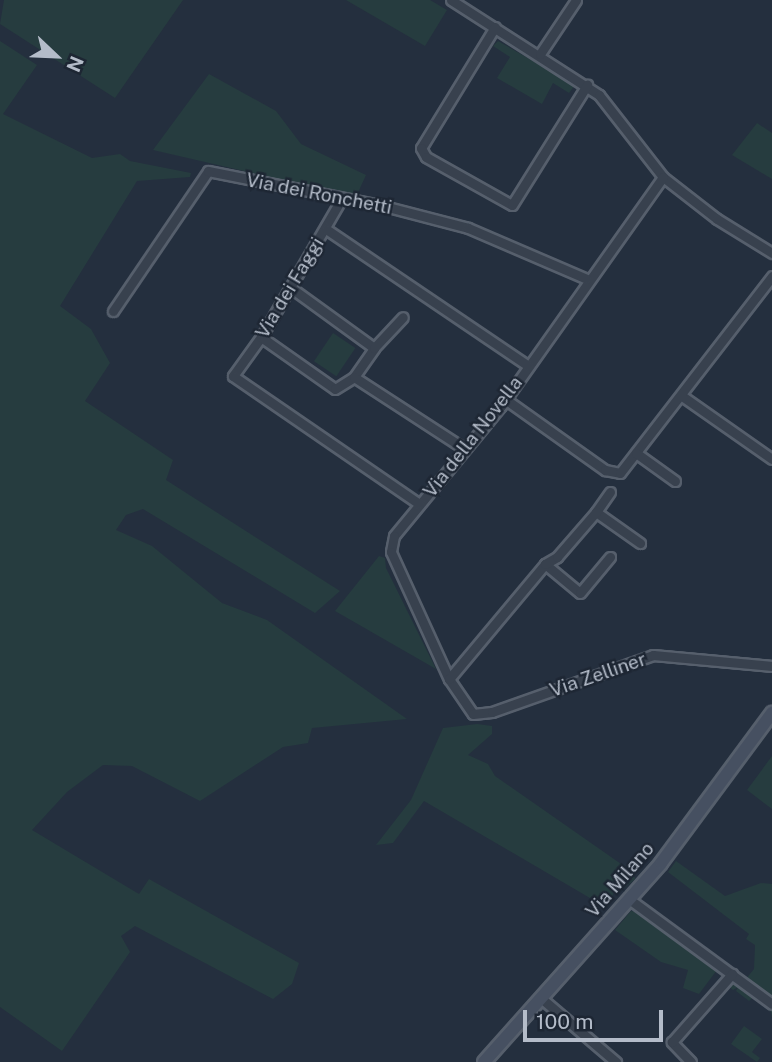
<!DOCTYPE html>
<html>
<head>
<meta charset="utf-8">
<style>
	body { margin:0 }
	#map { position:relative; width:772px; height:1062px; overflow:hidden; background:#242f3e; font-family:"Public Sans",sans-serif }
	div>[style] { position:absolute }
	[style*='--x'] { left:calc(var(--x)*1px); top:calc(var(--y)*1px); width:calc(var(--w)*1px); rotate:calc(var(--a)*1deg) }
	.green>* { inset:0; background:#263c3f; transform-origin:0 0 }
	.roads { filter:drop-shadow(2px 0 #565f6c) drop-shadow(-2px 0 #565f6c) drop-shadow(0 2px #565f6c) drop-shadow(0 -2px #565f6c) }
	.street>* { height:9px; margin:-4.5px; padding:0 4.5px; transform-origin:4.5px; border-radius:4.5px; background:#38414e }
	.secondary>* { height:12px; margin:-6px; padding:0 6px; transform-origin:6px; border-radius:6px; background:#465061 }
	span { translate:-50% -50%; white-space:nowrap; text-align:center; line-height:1.15; -webkit-text-stroke:5px #1d2633; paint-order:stroke }
	.street-label { font-size:19px; color:#b4bcc9 }
	.north { position:absolute; left:21px; top:21px; width:70px; height:70px; -webkit-text-stroke:5px #1d2633; paint-order:stroke; rotate:113deg; font-size:19px; font-weight:700; line-height:28px; text-align:center; color:#b4bcc9 }
	.north::after { content:''; display:block; margin:auto; width:24px; height:32px; background:#b4bcc9; clip-path:polygon(50% 0,100% 100%,50% 72%,0 100%) }
	.scale { position:absolute; left:523px; top:1010px; width:140px; height:32px; box-sizing:border-box; border:4px solid #b4bcc9; border-top:0; padding-left:9px; font-size:21px; line-height:24px; white-space:nowrap; color:#b4bcc9; -webkit-text-stroke:5px #1d2633; paint-order:stroke }
</style>
</head>
<body>
<div id="map">
	<div class="green">
		<i style="clip-path:polygon(4px 0,183px 0,115px 98px,0 24px)"></i>
		<i style="clip-path:polygon(346px 0,430px 0,447px 10px,425px 46px)"></i>
		<i style="clip-path:polygon(0 41px,37px 65px,3px 114px,92px 158px,120px 154px,130px 161px,191px 173px,190px 177px,137px 181px,60px 306px,91px 329px,110px 363px,85px 401px,173px 460px,166px 480px,340px 591px,315px 613px,143px 509px,126px 515px,116px 530px,152px 546px,222px 603px,267px 620px,407px 719px,312px 728px,308px 743px,283px 747px,200px 801px,132px 766px,103px 765px,67px 792px,32px 830px,139px 894px,149px 879px,299px 963px,292px 984px,273px 999px,135px 926px,121px 936px,130px 952px,62px 1051px,0 1007px)"></i>
		<i style="clip-path:polygon(498px 41px,575px 85px,569px 93px,553px 83px,542px 104px,497px 78px,510px 57px,493px 46px)"></i>
		<i style="clip-path:polygon(209px 74px,276px 111px,301px 144px,366px 175px,356px 197px,153px 150px)"></i>
		<i style="clip-path:polygon(757px 123px,772px 133px,772px 179px,732px 155px)"></i>
		<i style="left:333px;top:333px;width:27px;height:34px;rotate:34deg"></i>
		<i style="clip-path:polygon(379px 556px,385px 558px,386px 568px,436px 669px,335px 611px)"></i>
		<i style="clip-path:polygon(477px 724px,492px 726px,492px 734px,468px 755px,488px 764px,495px 776px,634px 873px,635px 879px,619px 893px,615px 890px,607px 908px,424px 801px,393px 843px,376px 845px,411px 800px,443px 728px)"></i>
		<i style="clip-path:polygon(772px 756px,772px 809px,747px 790px)"></i>
		<i style="clip-path:polygon(676px 861px,725px 896px,761px 883px,772px 884px,772px 1000px,745px 980px,754px 969px,755px 945px,746px 939px,749px 934px,668px 872px)"></i>
		<i style="clip-path:polygon(631px 911px,639px 912px,717px 970px,699px 994px,683px 988px,688px 970px,661px 962px,615px 930px)"></i>
		<i style="clip-path:polygon(733px 982px,772px 1010px,772px 1018px,771px 1012px,752px 998px,749px 1001px,736px 991px,738px 987px,733px 990px,727px 985px)"></i>
		<i style="clip-path:polygon(744px 1026px,762px 1039px,752px 1052px,760px 1058px,757px 1062px,731px 1044px)"></i>
	</div>
	<div class="roads">
		<div class="street">
			<i style="--x:451;--y:0;--w:176;--a:32.7"></i>
			<i style="--x:599;--y:95;--w:104;--a:52"></i>
			<i style="--x:663;--y:177;--w:68;--a:37.9"></i>
			<i style="--x:717;--y:219;--w:65;--a:31.7"></i>
			<i style="--x:495;--y:27;--w:142;--a:121.4"></i>
			<i style="--x:421;--y:148;--w:10;--a:61"></i>
			<i style="--x:426;--y:157;--w:98;--a:29.2"></i>
			<i style="--x:512;--y:205;--w:142;--a:-58"></i>
			<i style="--x:540;--y:54;--w:65;--a:-56.3"></i>
			<i style="--x:663;--y:177;--w:281;--a:125.3"></i>
			<i style="--x:501;--y:406;--w:168;--a:129.5"></i>
			<i style="--x:394;--y:536;--w:16;--a:101"></i>
			<i style="--x:391;--y:552;--w:140;--a:65.5"></i>
			<i style="--x:449;--y:679;--w:42;--a:55.6"></i>
			<i style="--x:473;--y:714;--w:19;--a:-6"></i>
			<i style="--x:492;--y:712;--w:171;--a:-19.5"></i>
			<i style="--x:653;--y:655;--w:120;--a:5.3"></i>
			<i style="--x:342;--y:198;--w:161;--a:120.2"></i>
			<i style="--x:261;--y:337;--w:48;--a:125.7"></i>
			<i style="--x:233;--y:376;--w:226;--a:34.5"></i>
			<i style="--x:326;--y:229;--w:244;--a:34.1"></i>
			<i style="--x:113;--y:311;--w:169;--a:-55.8"></i>
			<i style="--x:208;--y:171;--w:175;--a:11.2"></i>
			<i style="--x:380;--y:205;--w:91;--a:14.6"></i>
			<i style="--x:468;--y:228;--w:129;--a:23.2"></i>
			<i style="--x:261;--y:337;--w:90;--a:35.1"></i>
			<i style="--x:335;--y:389;--w:22;--a:-32"></i>
			<i style="--x:354;--y:377;--w:35;--a:-55"></i>
			<i style="--x:374;--y:348;--w:102;--a:-144.1"></i>
			<i style="--x:374;--y:348;--w:42;--a:-46.9"></i>
			<i style="--x:354;--y:377;--w:132;--a:33"></i>
			<i style="--x:682;--y:396;--w:110;--a:35"></i>
			<i style="--x:505;--y:399;--w:123;--a:35.4"></i>
			<i style="--x:605;--y:470;--w:15;--a:11"></i>
			<i style="--x:620;--y:473;--w:249;--a:-52.3"></i>
			<i style="--x:636;--y:453;--w:48;--a:35.7"></i>
			<i style="--x:610;--y:492;--w:24;--a:125"></i>
			<i style="--x:596;--y:512;--w:54;--a:35.2"></i>
			<i style="--x:545;--y:564;--w:45;--a:39.6"></i>
			<i style="--x:580;--y:593;--w:47;--a:-50.2"></i>
			<i style="--x:449;--y:679;--w:150;--a:-50.1"></i>
			<i style="--x:545;--y:564;--w:14;--a:-30"></i>
			<i style="--x:557;--y:557;--w:60;--a:-49.1"></i>
			<i style="--x:629;--y:899;--w:177;--a:36.3"></i>
			<i style="--x:541;--y:998;--w:99;--a:40.5"></i>
			<i style="--x:691;--y:1062;--w:28;--a:-134"></i>
			<i style="--x:672;--y:1042;--w:91;--a:-48.6"></i>
		</div>
		<div class="secondary">
			<i style="--x:484;--y:1062;--w:266;--a:-48.3"></i>
			<i style="--x:661;--y:863;--w:187;--a:-53.5"></i>
		</div>
	</div>
	<div class="street-label">
		<span style="left:319px;top:194px;rotate:11deg">Via dei Ronchetti</span>
		<span style="left:290px;top:288px;rotate:-59deg">Via dei Faggi</span>
		<span style="left:473px;top:437px;rotate:-52deg">Via della Novella</span>
		<span style="left:598px;top:675px;rotate:-19deg">Via Zelliner</span>
		<span style="left:620px;top:880px;rotate:-49deg">Via Milano</span>
	</div>
	<div class="north">N</div>
	<div class="scale">100 m</div>
</div>
</body>
</html>
